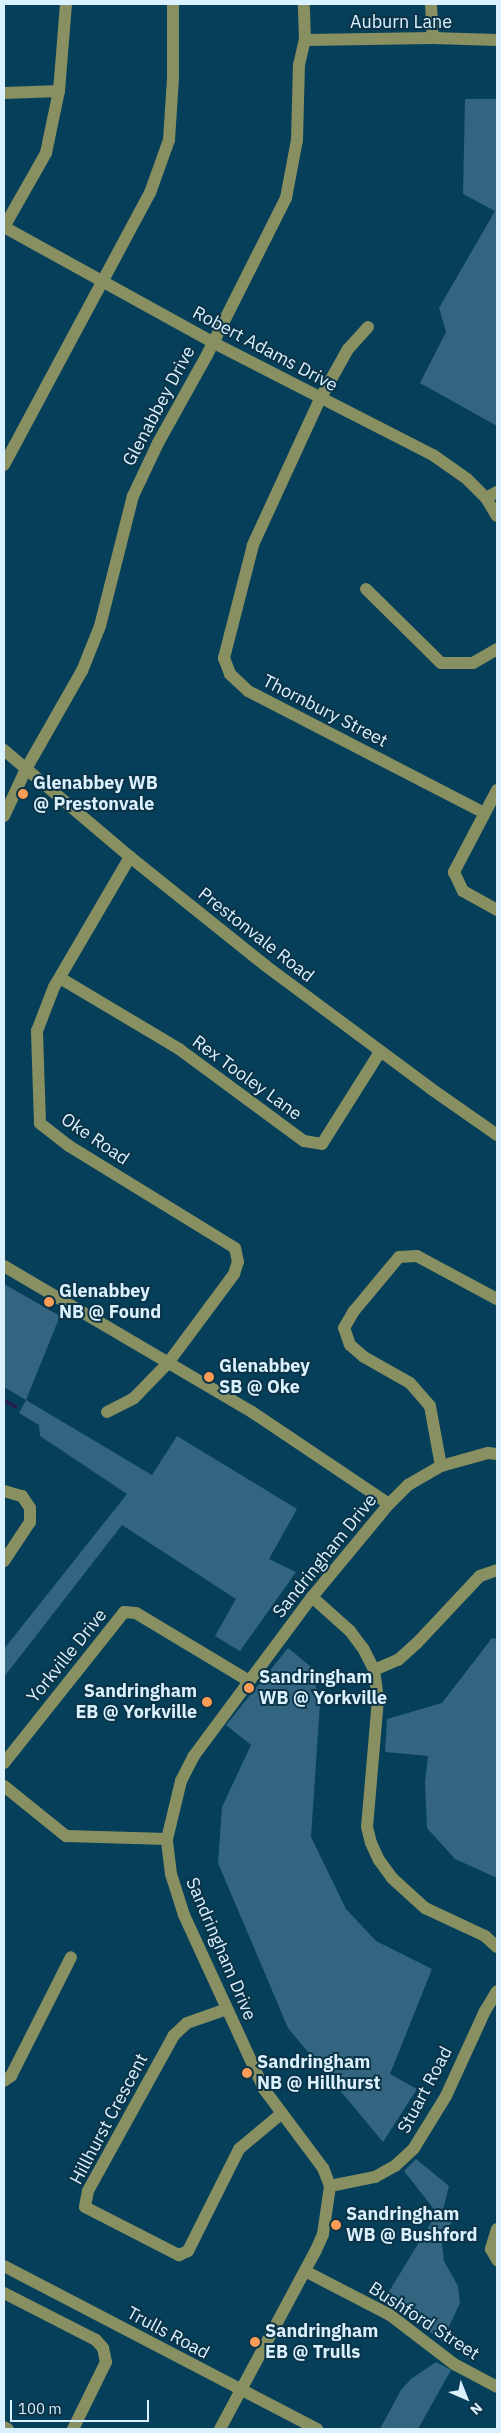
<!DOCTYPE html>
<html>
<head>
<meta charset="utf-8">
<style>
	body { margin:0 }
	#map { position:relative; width:501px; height:2433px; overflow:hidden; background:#053f59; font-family:"IBM Plex Sans",sans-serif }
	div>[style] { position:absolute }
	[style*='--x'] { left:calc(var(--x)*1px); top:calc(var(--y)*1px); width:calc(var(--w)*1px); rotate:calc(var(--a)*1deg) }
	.green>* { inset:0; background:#336581 }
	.stream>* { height:2.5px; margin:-1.25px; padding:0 1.25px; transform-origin:1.25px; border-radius:1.25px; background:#2b1b4c }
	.minor>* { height:12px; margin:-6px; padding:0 6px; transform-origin:6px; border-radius:6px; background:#888f60 }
	.dots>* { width:14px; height:14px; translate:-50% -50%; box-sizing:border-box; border:2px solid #0b3448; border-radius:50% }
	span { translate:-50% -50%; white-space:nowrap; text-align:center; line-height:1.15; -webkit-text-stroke:4px #0b3448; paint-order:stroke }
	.street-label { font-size:18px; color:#dcf1fe }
	.poi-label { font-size:18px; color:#dcf1fe; font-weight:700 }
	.left { translate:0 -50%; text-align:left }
	.right { translate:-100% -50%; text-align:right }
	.frame { position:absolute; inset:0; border:5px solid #dcf1fe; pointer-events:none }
	.north { position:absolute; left:441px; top:2373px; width:50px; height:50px; -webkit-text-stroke:4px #0b3448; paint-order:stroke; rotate:136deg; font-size:14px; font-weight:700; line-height:20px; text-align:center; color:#dcf1fe }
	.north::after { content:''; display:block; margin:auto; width:18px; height:22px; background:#dcf1fe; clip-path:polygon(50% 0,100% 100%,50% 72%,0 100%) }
	.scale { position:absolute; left:10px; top:2400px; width:139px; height:22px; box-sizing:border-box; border:2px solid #dcf1fe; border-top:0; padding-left:6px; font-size:15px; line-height:18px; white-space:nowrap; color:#dcf1fe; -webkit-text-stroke:4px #0b3448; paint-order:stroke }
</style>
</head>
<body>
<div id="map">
	<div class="green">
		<i style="clip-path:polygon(465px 99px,497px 99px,497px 426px,420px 383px,446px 332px,439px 308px,495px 211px,463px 194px)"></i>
		<i style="clip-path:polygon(4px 1284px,60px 1316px,26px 1400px,152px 1475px,177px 1436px,297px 1509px,269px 1559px,296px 1572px,240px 1651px,215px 1636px,236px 1599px,122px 1525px,4px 1677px,4px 1649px,127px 1494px,40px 1436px,39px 1425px,19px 1413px,26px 1400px,4px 1387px)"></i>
		<i style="clip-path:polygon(492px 1638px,497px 1639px,497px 1878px,455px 1859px,427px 1828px,425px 1782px,428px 1756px,385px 1752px,387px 1719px,442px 1703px)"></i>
		<i style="clip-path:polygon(288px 1648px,310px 1666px,320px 1703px,311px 1837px,346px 1909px,376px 1941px,432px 1969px,390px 2074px,417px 2089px,383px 2142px,288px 2028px,218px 1863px,222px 1807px,251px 1745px,226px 1725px)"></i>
		<i style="clip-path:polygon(416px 2159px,449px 2186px,443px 2210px,454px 2217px,442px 2243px,444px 2261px,458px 2286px,460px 2303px,442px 2341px,385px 2298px,437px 2213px,404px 2171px)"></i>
		<i style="clip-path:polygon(436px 2362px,451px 2370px,418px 2429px,380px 2429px,401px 2390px,411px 2379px)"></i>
	</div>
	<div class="stream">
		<i style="--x:4;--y:1400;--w:13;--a:29"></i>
	</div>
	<div class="minor">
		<i style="--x:431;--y:4;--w:34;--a:87"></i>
		<i style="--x:305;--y:40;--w:128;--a:-0.9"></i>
		<i style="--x:433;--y:38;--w:64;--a:1.8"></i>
		<i style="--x:4;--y:93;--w:55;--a:-2.1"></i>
		<i style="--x:4;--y:227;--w:238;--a:28.9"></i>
		<i style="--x:212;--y:342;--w:248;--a:27.1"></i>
		<i style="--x:433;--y:455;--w:42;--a:35.2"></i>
		<i style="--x:467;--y:479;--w:27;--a:45"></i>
		<i style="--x:486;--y:498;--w:21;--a:59"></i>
		<i style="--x:4;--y:227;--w:85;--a:-60.4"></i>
		<i style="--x:46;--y:153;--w:63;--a:-78.2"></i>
		<i style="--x:59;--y:91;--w:87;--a:-85.4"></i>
		<i style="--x:368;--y:327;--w:30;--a:132"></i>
		<i style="--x:348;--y:349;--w:57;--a:119.2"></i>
		<i style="--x:320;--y:399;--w:161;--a:114.7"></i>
		<i style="--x:253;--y:545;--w:117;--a:104.4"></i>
		<i style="--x:224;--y:658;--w:17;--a:69"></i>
		<i style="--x:230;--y:674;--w:25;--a:43"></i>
		<i style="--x:248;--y:691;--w:266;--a:27.3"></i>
		<i style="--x:4;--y:465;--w:309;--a:-61.8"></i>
		<i style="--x:150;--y:193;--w:56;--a:-70.3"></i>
		<i style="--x:169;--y:140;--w:62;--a:-86.3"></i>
		<i style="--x:173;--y:78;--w:74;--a:-90"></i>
		<i style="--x:486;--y:498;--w:13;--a:-29"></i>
		<i style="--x:366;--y:589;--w:105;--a:44.6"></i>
		<i style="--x:441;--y:663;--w:32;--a:0"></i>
		<i style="--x:473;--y:663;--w:28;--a:-30"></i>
		<i style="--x:4;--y:750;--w:165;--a:40.3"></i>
		<i style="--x:130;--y:857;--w:174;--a:38.7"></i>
		<i style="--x:266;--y:966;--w:204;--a:36.6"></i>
		<i style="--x:430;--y:1088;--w:82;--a:35"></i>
		<i style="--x:497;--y:790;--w:93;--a:117.7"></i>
		<i style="--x:454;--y:872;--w:21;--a:65"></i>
		<i style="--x:463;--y:891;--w:39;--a:29"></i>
		<i style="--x:4;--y:816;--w:52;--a:-64.9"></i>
		<i style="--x:26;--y:769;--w:113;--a:-60.3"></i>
		<i style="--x:82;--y:671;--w:48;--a:-68.2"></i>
		<i style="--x:100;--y:626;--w:134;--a:-75.8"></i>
		<i style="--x:133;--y:496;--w:59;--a:-64.7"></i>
		<i style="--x:158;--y:443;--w:101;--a:-60.9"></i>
		<i style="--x:207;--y:355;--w:176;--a:-63.3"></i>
		<i style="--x:286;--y:198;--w:59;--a:-79.3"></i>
		<i style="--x:297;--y:140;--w:75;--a:-88.5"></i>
		<i style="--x:299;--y:65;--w:26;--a:-77"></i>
		<i style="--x:305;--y:40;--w:36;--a:-92"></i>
		<i style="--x:60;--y:978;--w:139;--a:30.8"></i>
		<i style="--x:179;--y:1049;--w:155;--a:36.4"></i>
		<i style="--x:304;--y:1141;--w:18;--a:9"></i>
		<i style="--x:322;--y:1144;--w:109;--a:-57.8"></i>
		<i style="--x:4;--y:1266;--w:288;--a:30.5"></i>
		<i style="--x:252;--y:1412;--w:165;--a:33.9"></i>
		<i style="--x:107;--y:1412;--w:30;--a:-27"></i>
		<i style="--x:134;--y:1398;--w:49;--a:-45.8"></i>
		<i style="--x:168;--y:1363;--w:111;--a:-53.4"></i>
		<i style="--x:234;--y:1274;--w:13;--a:-72"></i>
		<i style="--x:238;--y:1262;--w:14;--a:-102"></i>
		<i style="--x:235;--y:1248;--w:195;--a:-148.4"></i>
		<i style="--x:69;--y:1146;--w:37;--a:-142"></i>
		<i style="--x:40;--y:1123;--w:92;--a:-91.9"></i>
		<i style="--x:37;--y:1031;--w:47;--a:-68.9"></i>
		<i style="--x:54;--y:987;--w:151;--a:-59.7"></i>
		<i style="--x:441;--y:1466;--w:61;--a:-100.4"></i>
		<i style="--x:430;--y:1406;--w:30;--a:-131"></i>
		<i style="--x:410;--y:1383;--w:53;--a:-150.5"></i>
		<i style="--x:364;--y:1357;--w:18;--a:-139"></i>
		<i style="--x:350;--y:1345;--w:18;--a:-109"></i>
		<i style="--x:344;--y:1328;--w:20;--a:-60"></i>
		<i style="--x:354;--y:1311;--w:70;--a:-50.2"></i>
		<i style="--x:399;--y:1257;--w:18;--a:-3"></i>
		<i style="--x:417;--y:1256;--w:91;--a:28.3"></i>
		<i style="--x:4;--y:1491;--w:19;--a:16"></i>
		<i style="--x:22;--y:1496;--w:14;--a:56"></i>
		<i style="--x:30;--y:1508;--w:14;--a:90"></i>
		<i style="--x:30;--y:1522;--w:47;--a:123.7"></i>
		<i style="--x:312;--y:1597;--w:51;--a:41.8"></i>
		<i style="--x:350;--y:1631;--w:21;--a:53"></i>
		<i style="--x:363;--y:1648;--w:25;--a:63"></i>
		<i style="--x:374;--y:1670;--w:29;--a:82"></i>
		<i style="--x:378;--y:1699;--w:128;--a:94.9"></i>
		<i style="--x:367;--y:1827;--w:16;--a:76"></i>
		<i style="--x:371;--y:1843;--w:19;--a:65"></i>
		<i style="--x:379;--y:1860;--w:22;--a:54"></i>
		<i style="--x:392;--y:1878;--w:45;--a:42.3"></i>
		<i style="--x:425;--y:1908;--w:66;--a:25"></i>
		<i style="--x:485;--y:1936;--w:16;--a:43"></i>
		<i style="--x:374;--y:1670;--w:26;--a:-23"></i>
		<i style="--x:398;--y:1660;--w:25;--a:-42"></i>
		<i style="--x:417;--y:1643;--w:92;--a:-46.8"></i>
		<i style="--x:480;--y:1576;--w:18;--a:-19"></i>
		<i style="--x:4;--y:1763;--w:193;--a:-51.5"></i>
		<i style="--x:124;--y:1612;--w:12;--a:5"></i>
		<i style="--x:136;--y:1613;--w:132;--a:31"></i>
		<i style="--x:4;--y:1786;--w:80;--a:38.9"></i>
		<i style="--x:66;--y:1836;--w:101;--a:1.7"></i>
		<i style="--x:227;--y:2009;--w:42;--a:160.7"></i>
		<i style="--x:187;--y:2023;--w:18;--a:137"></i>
		<i style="--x:174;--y:2035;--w:178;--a:118.9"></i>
		<i style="--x:88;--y:2191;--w:16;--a:101"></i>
		<i style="--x:85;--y:2207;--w:106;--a:27.1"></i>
		<i style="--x:179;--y:2255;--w:10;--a:-24"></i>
		<i style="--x:188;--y:2251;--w:114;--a:-63.4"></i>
		<i style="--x:239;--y:2149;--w:56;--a:-39.9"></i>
		<i style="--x:4;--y:2081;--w:9;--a:-36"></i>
		<i style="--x:11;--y:2076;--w:133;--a:-63.2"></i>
		<i style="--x:330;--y:2186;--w:46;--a:-11.3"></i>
		<i style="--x:375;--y:2177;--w:23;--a:-29"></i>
		<i style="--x:395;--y:2166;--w:26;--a:-43"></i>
		<i style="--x:414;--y:2148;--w:61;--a:-58.4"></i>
		<i style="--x:446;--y:2096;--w:94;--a:-65.4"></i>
		<i style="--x:485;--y:2011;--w:23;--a:-59"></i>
		<i style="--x:497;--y:2229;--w:21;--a:107"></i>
		<i style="--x:491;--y:2249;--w:13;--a:61"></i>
		<i style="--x:4;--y:2266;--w:353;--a:27.5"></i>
		<i style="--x:305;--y:2271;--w:96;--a:27.4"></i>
		<i style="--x:390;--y:2315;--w:81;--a:37.4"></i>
		<i style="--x:454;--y:2364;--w:49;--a:28.1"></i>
		<i style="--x:4;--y:2293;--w:103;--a:27.1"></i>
		<i style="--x:96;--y:2340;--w:11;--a:49"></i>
		<i style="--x:103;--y:2348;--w:14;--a:78"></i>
		<i style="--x:106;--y:2362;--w:75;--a:116.2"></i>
		<i style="--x:4;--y:2427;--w:4;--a:27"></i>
		<i style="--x:220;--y:2429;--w:203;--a:-61.8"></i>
		<i style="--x:316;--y:2250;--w:17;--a:-66"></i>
		<i style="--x:323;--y:2234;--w:49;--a:-81.7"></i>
		<i style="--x:330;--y:2186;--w:19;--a:-111"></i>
		<i style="--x:323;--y:2168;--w:99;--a:-126.8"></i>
		<i style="--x:264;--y:2089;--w:192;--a:-114.7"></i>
		<i style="--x:184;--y:1915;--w:43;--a:-107.6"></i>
		<i style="--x:171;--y:1874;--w:35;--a:-97"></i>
		<i style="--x:167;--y:1839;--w:60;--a:-76.4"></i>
		<i style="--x:181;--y:1781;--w:27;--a:-63"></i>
		<i style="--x:193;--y:1757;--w:199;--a:-53.4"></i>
		<i style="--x:312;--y:1597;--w:121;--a:-50.4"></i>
		<i style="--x:389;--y:1504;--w:27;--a:-45"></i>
		<i style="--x:408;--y:1485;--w:38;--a:-30"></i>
		<i style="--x:441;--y:1466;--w:49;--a:-15.5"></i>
		<i style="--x:488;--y:1453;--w:9;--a:6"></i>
	</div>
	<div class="dots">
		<i style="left:23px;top:794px;background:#fd9c56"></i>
		<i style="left:49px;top:1302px;background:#fd9c56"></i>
		<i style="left:209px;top:1377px;background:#fd9c56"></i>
		<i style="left:249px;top:1688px;background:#fd9c56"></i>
		<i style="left:207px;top:1702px;background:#fd9c56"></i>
		<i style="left:247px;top:2073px;background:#fd9c56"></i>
		<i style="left:336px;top:2225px;background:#fd9c56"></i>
		<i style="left:255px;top:2342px;background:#fd9c56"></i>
	</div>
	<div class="street-label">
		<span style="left:401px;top:22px">Auburn Lane</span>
		<span style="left:265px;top:349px;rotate:28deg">Robert Adams Drive</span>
		<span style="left:159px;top:406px;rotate:-62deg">Glenabbey Drive</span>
		<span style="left:325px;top:711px;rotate:27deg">Thornbury Street</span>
		<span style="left:256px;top:935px;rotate:38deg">Prestonvale Road</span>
		<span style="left:247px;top:1078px;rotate:36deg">Rex Tooley Lane</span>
		<span style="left:95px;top:1139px;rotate:34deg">Oke Road</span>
		<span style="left:325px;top:1556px;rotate:-51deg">Sandringham Drive</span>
		<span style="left:67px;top:1656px;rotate:-51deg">Yorkville Drive</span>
		<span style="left:221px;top:1949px;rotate:67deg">Sandringham Drive</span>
		<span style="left:425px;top:2090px;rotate:-62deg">Stuart Road</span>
		<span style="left:109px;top:2119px;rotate:-62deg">Hillhurst Crescent</span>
		<span style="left:424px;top:2321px;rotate:33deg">Bushford Street</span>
		<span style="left:168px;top:2333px;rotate:28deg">Trulls Road</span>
	</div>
	<div class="poi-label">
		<span class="left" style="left:33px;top:794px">Glenabbey WB<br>@ Prestonvale</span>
		<span class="left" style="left:59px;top:1302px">Glenabbey<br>NB @ Found</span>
		<span class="left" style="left:219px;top:1377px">Glenabbey<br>SB @ Oke</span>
		<span class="left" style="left:259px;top:1688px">Sandringham<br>WB @ Yorkville</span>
		<span class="right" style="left:197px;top:1702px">Sandringham<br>EB @ Yorkville</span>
		<span class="left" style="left:257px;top:2073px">Sandringham<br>NB @ Hillhurst</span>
		<span class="left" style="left:346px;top:2225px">Sandringham<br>WB @ Bushford</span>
		<span class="left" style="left:265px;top:2342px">Sandringham<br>EB @ Trulls</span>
	</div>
	<div class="frame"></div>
	<div class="north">N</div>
	<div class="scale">100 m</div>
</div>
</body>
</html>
